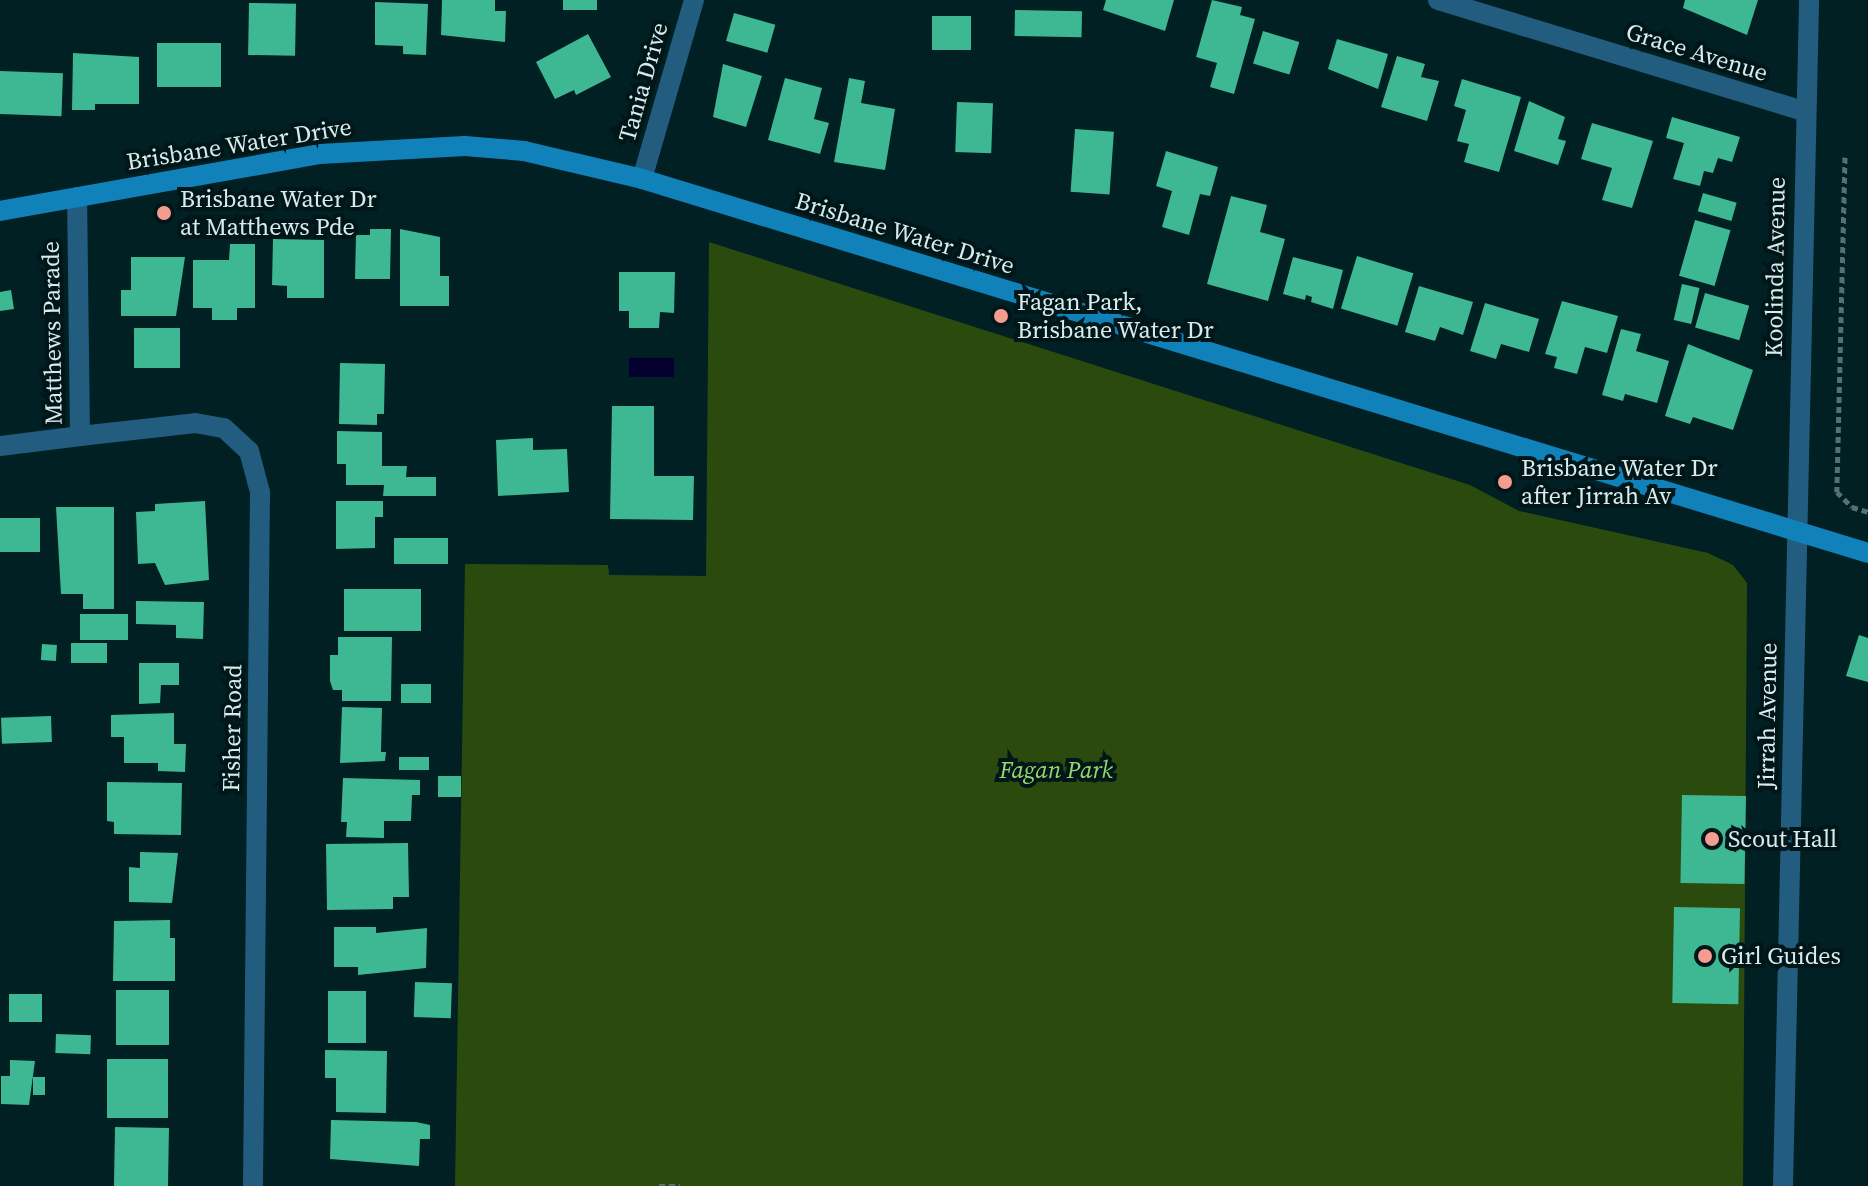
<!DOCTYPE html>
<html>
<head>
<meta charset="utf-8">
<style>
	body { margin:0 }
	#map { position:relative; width:1868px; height:1186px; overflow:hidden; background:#002023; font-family:"Source Serif 4",serif }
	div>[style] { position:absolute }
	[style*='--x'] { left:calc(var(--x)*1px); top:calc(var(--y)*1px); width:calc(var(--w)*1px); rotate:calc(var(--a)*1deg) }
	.green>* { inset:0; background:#2b4b0e }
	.water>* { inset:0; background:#04002f; transform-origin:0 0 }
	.building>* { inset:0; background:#3eb892; transform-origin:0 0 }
	.path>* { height:5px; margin-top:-2.5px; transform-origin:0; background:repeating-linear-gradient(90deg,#567073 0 6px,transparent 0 10px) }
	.street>* { height:20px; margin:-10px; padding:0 10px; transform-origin:10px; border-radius:10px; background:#225d7f }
	.secondary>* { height:20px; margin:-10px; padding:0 10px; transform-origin:10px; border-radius:10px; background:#1182b9 }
	.dots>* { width:22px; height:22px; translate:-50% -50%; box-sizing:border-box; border:4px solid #001618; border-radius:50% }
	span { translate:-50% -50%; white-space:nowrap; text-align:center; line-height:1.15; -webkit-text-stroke:8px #001618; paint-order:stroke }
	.street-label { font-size:24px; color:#d9ebec }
	.poi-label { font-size:24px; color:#d9ebec }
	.left { translate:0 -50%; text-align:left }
	.park-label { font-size:24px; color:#99d66c; font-style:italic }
</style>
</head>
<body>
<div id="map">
	<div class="green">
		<i style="clip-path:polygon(709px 242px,1470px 485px,1519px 511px,1708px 553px,1733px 565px,1747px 583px,1743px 1186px,455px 1186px,465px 564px,608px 565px,609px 575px,706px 576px)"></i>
	</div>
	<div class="water">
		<i style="left:629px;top:358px;width:45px;height:19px"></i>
	</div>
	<div class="building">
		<i style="clip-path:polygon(442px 0,495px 0,495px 11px,506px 11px,505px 42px,441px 35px)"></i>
		<i style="left:563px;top:0;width:34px;height:10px"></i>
		<i style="clip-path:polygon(1106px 0,1174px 0,1165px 31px,1103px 10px)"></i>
		<i style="clip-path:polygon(1212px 0,1242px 7px,1240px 15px,1255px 19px,1234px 94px,1210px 87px,1217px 63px,1196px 57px)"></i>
		<i style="clip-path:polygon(1685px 0,1758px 0,1747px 35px,1683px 8px)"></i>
		<i style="clip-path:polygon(375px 2px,428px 4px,426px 55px,403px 54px,403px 46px,375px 45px)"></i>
		<i style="left:249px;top:3px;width:47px;height:52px;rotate:1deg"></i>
		<i style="left:1015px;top:10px;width:67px;height:26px;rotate:1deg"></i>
		<i style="left:734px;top:13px;width:43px;height:29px;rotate:16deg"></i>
		<i style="left:932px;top:16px;width:39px;height:34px"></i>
		<i style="left:1263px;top:31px;width:38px;height:34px;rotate:17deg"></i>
		<i style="clip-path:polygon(588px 34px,611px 77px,576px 95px,574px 90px,555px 99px,536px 62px)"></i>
		<i style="clip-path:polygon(1337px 39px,1388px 54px,1378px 89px,1328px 69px)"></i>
		<i style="left:157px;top:43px;width:64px;height:44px"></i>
		<i style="clip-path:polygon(73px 53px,139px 57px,139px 104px,95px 104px,95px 110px,72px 110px)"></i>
		<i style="clip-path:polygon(1397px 56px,1425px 64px,1421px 77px,1439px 81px,1427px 121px,1381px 107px)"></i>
		<i style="clip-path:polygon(723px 64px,762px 76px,746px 127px,713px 117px)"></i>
		<i style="left:0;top:71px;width:63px;height:43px;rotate:2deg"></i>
		<i style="clip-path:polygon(785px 78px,822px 88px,814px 119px,829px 123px,820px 154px,768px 140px)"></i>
		<i style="clip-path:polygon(849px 78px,865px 81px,861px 103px,895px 109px,885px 170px,834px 162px)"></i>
		<i style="clip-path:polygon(1462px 79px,1521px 97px,1499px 172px,1464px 162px,1469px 144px,1457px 141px,1466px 110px,1454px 106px)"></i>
		<i style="clip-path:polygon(1529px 101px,1565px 117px,1558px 139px,1566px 141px,1558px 165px,1514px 151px)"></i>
		<i style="left:957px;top:102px;width:36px;height:50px;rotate:2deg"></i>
		<i style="clip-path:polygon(1672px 117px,1740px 137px,1732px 162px,1718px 158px,1713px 173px,1704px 171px,1700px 186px,1673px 179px,1684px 143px,1666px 138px)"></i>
		<i style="clip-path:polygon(1592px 123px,1653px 141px,1632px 208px,1602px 200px,1612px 168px,1581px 159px)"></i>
		<i style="left:1075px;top:129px;width:39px;height:63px;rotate:4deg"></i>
		<i style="clip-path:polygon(1166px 151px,1218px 167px,1210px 196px,1200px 194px,1189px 235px,1162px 227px,1172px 191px,1156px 186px)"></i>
		<i style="left:1703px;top:193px;width:35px;height:19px;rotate:16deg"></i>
		<i style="clip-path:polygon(1231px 196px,1267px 205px,1260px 232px,1285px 239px,1268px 301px,1207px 284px)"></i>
		<i style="left:1695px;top:220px;width:37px;height:58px;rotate:16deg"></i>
		<i style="clip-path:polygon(370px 229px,391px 229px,390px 279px,355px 279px,356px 235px,370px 235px)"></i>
		<i style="clip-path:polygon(400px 229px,440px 237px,440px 276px,449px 276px,449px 306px,400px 306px)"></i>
		<i style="clip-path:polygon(273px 239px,324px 240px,324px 298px,287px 298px,287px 286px,272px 285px)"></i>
		<i style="clip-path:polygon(230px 244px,255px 244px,255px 308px,237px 308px,237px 320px,212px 320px,212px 308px,193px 308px,193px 260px,229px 260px)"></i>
		<i style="left:1357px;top:256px;width:59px;height:55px;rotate:17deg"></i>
		<i style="clip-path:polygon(131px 257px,185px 257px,176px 316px,121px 316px,121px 290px,131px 290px)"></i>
		<i style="clip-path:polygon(1293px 257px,1343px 270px,1333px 309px,1311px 302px,1312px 297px,1306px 295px,1305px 300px,1283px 294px)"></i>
		<i style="clip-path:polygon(619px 272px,675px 272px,674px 313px,660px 312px,659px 328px,629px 328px,629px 311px,619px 311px)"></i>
		<i style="left:1682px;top:284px;width:18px;height:37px;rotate:13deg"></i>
		<i style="clip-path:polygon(1419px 286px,1473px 302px,1463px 335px,1440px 327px,1435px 341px,1405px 332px)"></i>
		<i style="clip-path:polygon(11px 290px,14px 309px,0 311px,0 292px)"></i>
		<i style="left:1705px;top:293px;width:46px;height:36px;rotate:16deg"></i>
		<i style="clip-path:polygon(1562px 301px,1618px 316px,1607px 353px,1585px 347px,1577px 374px,1554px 368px,1557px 357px,1545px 354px)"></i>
		<i style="clip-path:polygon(1485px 303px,1539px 319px,1529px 352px,1501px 344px,1496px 359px,1470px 351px)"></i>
		<i style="left:134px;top:328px;width:46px;height:40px"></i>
		<i style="clip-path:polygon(1621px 329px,1641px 334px,1636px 351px,1669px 361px,1657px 403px,1625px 394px,1623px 401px,1602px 395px)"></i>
		<i style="clip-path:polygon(1688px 344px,1753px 370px,1733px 430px,1693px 417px,1690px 424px,1665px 416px)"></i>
		<i style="clip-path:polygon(340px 363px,385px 364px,384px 414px,377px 414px,377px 425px,339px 424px)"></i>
		<i style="clip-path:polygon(612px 406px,654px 406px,654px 476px,694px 476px,693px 520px,610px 519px)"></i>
		<i style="clip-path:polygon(337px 431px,382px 432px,382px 466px,407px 466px,406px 477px,436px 477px,436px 496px,383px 496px,384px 485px,346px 485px,346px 464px,337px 464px)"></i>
		<i style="clip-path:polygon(533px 438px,533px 450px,567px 449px,569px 492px,498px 496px,496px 440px)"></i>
		<i style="clip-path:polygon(205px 501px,209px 580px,165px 585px,155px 563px,138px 564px,136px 512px,155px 511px,155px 504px)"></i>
		<i style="clip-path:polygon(336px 501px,383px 501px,383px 517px,375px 517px,375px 548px,336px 549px)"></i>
		<i style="clip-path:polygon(56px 507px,114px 507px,114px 609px,83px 609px,83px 594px,61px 594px)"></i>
		<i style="left:40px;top:518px;width:34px;height:40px;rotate:90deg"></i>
		<i style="left:394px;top:538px;width:54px;height:26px"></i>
		<i style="left:344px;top:589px;width:77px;height:42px"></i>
		<i style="clip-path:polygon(136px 601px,204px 602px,203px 639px,176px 638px,176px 625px,136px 624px)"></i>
		<i style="left:80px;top:614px;width:48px;height:26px"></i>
		<i style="clip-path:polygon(1859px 635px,1868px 638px,1868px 682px,1846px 676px)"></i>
		<i style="clip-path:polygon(338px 637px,392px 637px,391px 701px,342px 701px,342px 690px,333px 690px,330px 681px,330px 655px,338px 655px)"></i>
		<i style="left:107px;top:643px;width:20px;height:36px;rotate:90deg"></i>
		<i style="left:42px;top:644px;width:15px;height:16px;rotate:4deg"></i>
		<i style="clip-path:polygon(139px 663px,179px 663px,179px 685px,161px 685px,160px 703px,139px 704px)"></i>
		<i style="left:401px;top:684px;width:30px;height:19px"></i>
		<i style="clip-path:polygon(342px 707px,382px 708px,381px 752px,386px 752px,385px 761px,340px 763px)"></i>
		<i style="clip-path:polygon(174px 713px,174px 744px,186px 744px,185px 772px,158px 771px,158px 763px,124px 763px,124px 737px,111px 737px,111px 715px)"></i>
		<i style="left:51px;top:716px;width:26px;height:50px;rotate:88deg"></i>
		<i style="left:399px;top:757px;width:30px;height:13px"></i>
		<i style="left:438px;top:776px;width:23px;height:21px"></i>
		<i style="clip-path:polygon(343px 778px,420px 780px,420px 795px,412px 795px,411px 821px,384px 821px,384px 838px,346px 837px,347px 822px,341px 822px)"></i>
		<i style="clip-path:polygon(107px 782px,182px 783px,181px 835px,114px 834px,114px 822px,107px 821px)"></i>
		<i style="left:1682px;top:795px;width:64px;height:88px;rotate:1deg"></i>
		<i style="clip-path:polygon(408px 843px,409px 897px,393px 897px,393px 909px,327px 910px,326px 844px)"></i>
		<i style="clip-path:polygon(140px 852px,178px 853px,172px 903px,129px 902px,129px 867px,140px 868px)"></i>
		<i style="left:1674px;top:907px;width:66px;height:96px;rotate:1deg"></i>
		<i style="clip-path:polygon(170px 920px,170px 938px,175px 938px,175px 981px,113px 981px,114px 921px)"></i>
		<i style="clip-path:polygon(334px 927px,376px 927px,376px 933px,427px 928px,426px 968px,358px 975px,358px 967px,334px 967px)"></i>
		<i style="left:415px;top:982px;width:37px;height:35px;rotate:2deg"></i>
		<i style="left:116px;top:990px;width:53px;height:55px"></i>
		<i style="left:328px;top:991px;width:38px;height:52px"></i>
		<i style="left:9px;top:994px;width:33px;height:28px"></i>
		<i style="left:56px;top:1034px;width:35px;height:19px;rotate:2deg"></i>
		<i style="clip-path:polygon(325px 1050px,387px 1051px,386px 1113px,336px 1112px,336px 1078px,325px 1078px)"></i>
		<i style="left:107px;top:1059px;width:61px;height:59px"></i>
		<i style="clip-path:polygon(10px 1060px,35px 1061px,29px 1105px,1px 1104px,1px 1076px,10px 1076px)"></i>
		<i style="left:33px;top:1077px;width:12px;height:18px"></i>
		<i style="clip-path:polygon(331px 1120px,416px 1122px,430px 1125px,430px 1139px,420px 1139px,419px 1166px,330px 1159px)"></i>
		<i style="left:115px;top:1127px;width:54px;height:59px;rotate:1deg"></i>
	</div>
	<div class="path">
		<i style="--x:1845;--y:157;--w:335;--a:91.4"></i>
		<i style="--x:1837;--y:492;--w:21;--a:45"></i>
		<i style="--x:1852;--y:507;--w:17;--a:17"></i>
		<i style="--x:659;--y:1186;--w:21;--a:0"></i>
	</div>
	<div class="street">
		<i style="--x:1438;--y:0;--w:382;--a:16.9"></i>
		<i style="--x:642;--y:179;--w:186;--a:-73.8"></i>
		<i style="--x:80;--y:436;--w:116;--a:-6.4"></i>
		<i style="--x:195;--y:423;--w:29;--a:10"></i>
		<i style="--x:224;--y:428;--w:34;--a:43"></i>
		<i style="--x:249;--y:451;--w:42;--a:75"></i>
		<i style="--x:260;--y:492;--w:694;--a:90.58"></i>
		<i style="--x:0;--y:446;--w:81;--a:-7.1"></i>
		<i style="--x:80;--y:436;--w:239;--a:-90.7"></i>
		<i style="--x:1783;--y:1186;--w:1186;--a:-88.74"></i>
	</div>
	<div class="secondary">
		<i style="--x:0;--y:211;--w:325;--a:-10.1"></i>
		<i style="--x:320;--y:154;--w:145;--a:-3.2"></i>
		<i style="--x:465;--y:146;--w:59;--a:4.8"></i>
		<i style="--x:524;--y:151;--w:121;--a:13.3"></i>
		<i style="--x:642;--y:179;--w:1282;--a:16.96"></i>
	</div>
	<div class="dots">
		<i style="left:164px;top:213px;background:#f59c90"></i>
		<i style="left:1001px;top:316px;background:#f59c90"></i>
		<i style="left:1505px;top:482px;background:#f59c90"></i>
		<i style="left:1712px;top:839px;background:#f59c90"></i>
		<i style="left:1705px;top:956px;background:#f59c90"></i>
	</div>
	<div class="street-label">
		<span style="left:1697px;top:52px;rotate:17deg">Grace Avenue</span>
		<span style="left:643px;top:82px;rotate:-74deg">Tania Drive</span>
		<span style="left:239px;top:144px;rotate:-9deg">Brisbane Water Drive</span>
		<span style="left:905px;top:233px;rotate:17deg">Brisbane Water Drive</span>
		<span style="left:1775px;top:267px;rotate:-89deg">Koolinda Avenue</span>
		<span style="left:52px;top:333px;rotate:-91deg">Matthews Parade</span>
		<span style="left:1767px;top:716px;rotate:-89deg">Jirrah Avenue</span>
		<span style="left:232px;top:728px;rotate:-89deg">Fisher Road</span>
	</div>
	<div class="poi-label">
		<span class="left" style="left:180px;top:213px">Brisbane Water Dr<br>at Matthews Pde</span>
		<span class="left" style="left:1017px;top:316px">Fagan Park,<br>Brisbane Water Dr</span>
		<span class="left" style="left:1521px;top:482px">Brisbane Water Dr<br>after Jirrah Av</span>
		<span class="left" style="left:1728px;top:839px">Scout Hall</span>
		<span class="left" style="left:1721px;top:956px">Girl Guides</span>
	</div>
	<div class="park-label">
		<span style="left:1056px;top:770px">Fagan Park</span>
	</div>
</div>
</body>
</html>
